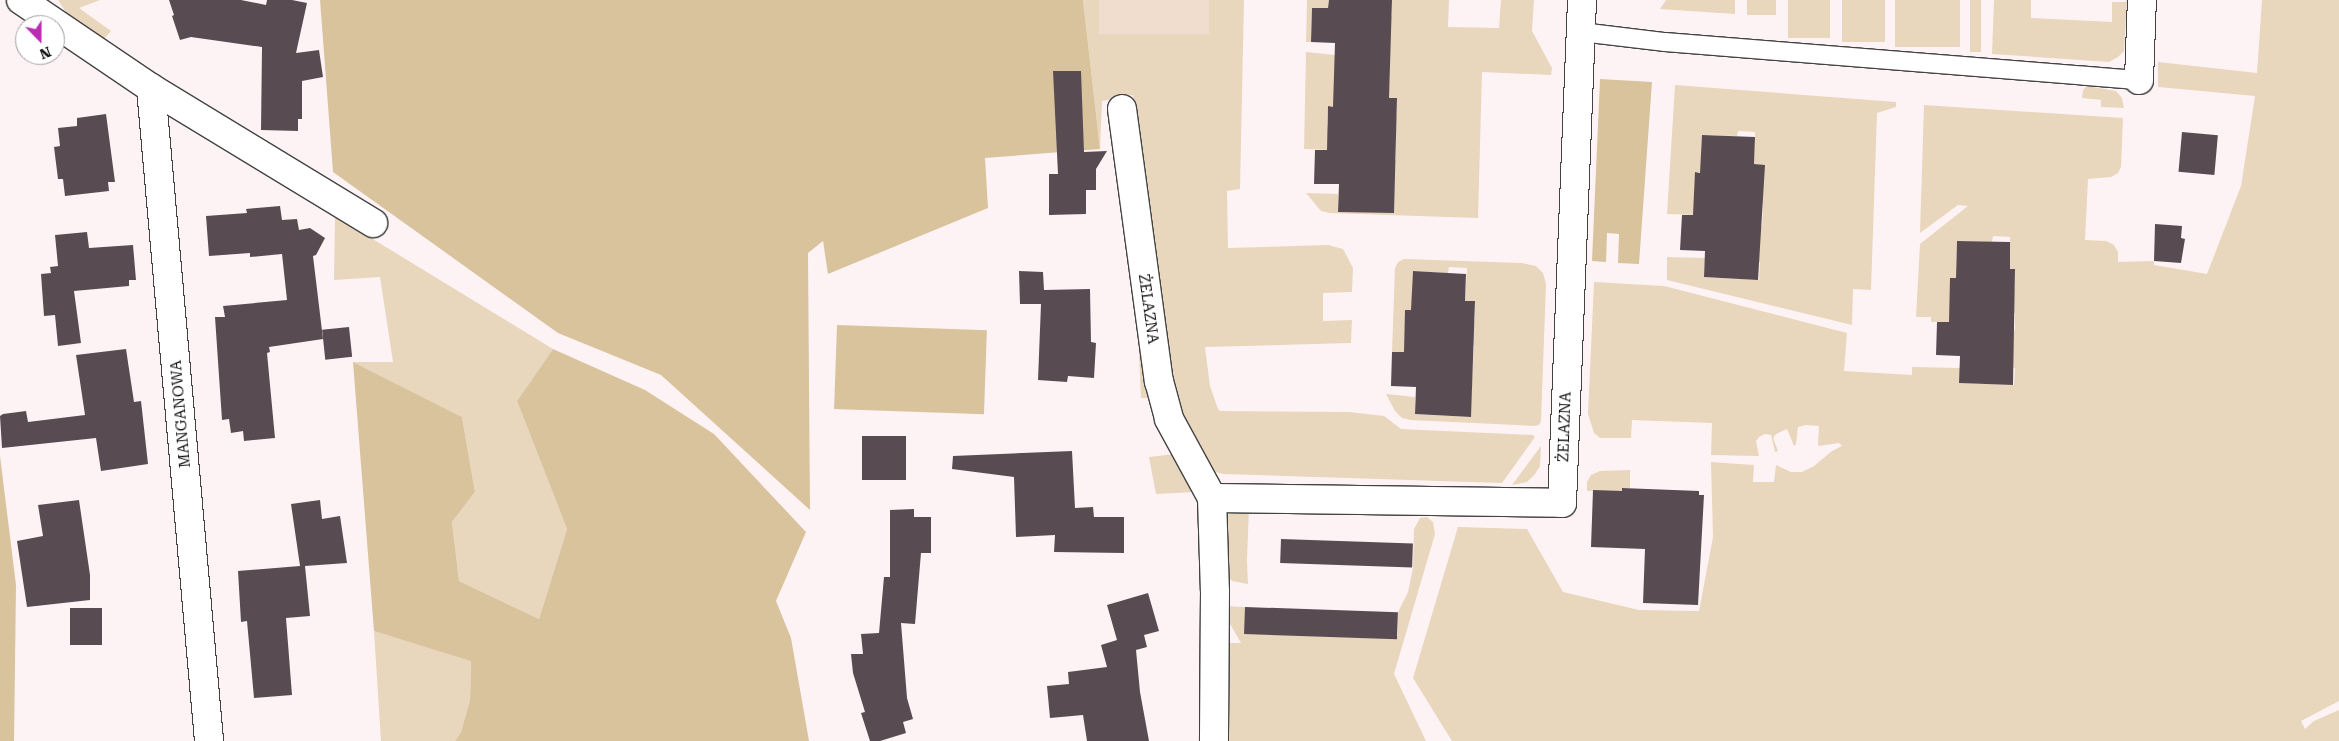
<!DOCTYPE html>
<html>
<head>
<meta charset="utf-8">
<style>
	body { margin:0 }
	#map { position:relative; width:2339px; height:741px; overflow:hidden; background:#fef3f4; font-family:"Roboto Serif",serif }
	div>[style] { position:absolute }
	[style*='--x'] { left:calc(var(--x)*1px); top:calc(var(--y)*1px); width:calc(var(--w)*1px); rotate:calc(var(--a)*1deg) }
	.green>* { inset:0; background:#e8d6bd; transform-origin:0 0 }
	.forest>* { inset:0; background:#d8c39d; transform-origin:0 0 }
	.pitch>* { inset:0; background:#f0ddce; transform-origin:0 0 }
	.building>* { inset:0; background:#584c52; transform-origin:0 0 }
	.roads { filter:drop-shadow(1px 0 #434343) drop-shadow(-1px 0 #434343) drop-shadow(0 1px #434343) drop-shadow(0 -1px #434343) }
	.lane>* { height:18px; margin:-9px; padding:0 9px; transform-origin:9px; border-radius:9px; background:#fff }
	.street>* { height:28px; margin:-14px; padding:0 14px; transform-origin:14px; border-radius:14px; background:#fff }
	span { translate:-50% -50%; white-space:nowrap; text-align:center; line-height:1.15; -webkit-text-stroke:5px #fff; paint-order:stroke }
	.street-label { font-size:15px; color:#101010 }
	.north { position:absolute; left:15px; top:15px; width:50px; height:50px; box-sizing:border-box; background:#fff; border:1px solid #9f9f9f; border-radius:50%; rotate:158deg; font-size:14px; font-weight:700; line-height:20px; text-align:center; color:#101010 }
	.north::after { content:''; display:block; margin:auto; width:18px; height:22px; background:#bb2cb5; clip-path:polygon(50% 0,100% 100%,50% 72%,0 100%) }
</style>
</head>
<body>
<div id="map">
	<div class="green">
		<i style="clip-path:polygon(58px 0,100px 0,79px 8px,111px 31px,104px 39px,68px 15px)"></i>
		<i style="clip-path:polygon(1083px 0,1244px 0,1240px 189px,1227px 191px,1228px 248px,1328px 245px,1343px 249px,1353px 268px,1352px 292px,1323px 293px,1323px 321px,1352px 320px,1351px 343px,1205px 347px,1210px 386px,1218px 409px,1220px 411px,1349px 412px,1384px 416px,1401px 429px,1533px 435px,1535px 437px,1502px 483px,1223px 474px,1212px 471px,1181px 429px,1163px 343px,1133px 95px,1102px 101px,1100px 149px)"></i>
		<i style="clip-path:polygon(1307px 0,1329px 0,1328px 8px,1312px 8px,1311px 42px,1306px 42px)"></i>
		<i style="clip-path:polygon(1392px 0,1449px 0,1448px 27px,1499px 28px,1501px 0,1534px 0,1532px 31px,1552px 68px,1551px 75px,1482px 72px,1478px 218px,1329px 213px,1321px 211px,1306px 193px,1338px 194px,1338px 211px,1396px 159px,1396px 142px,1391px 115px,1397px 115px,1397px 98px,1384px 98px,1389px 88px,1390px 54px,1386px 17px,1392px 16px)"></i>
		<i style="clip-path:polygon(1666px 0,1735px 0,1735px 14px,1660px 9px)"></i>
		<i style="left:1747px;top:0;width:29px;height:15px"></i>
		<i style="left:1788px;top:0;width:42px;height:38px"></i>
		<i style="left:1842px;top:0;width:43px;height:42px"></i>
		<i style="left:1895px;top:0;width:65px;height:47px"></i>
		<i style="left:1970px;top:0;width:11px;height:52px"></i>
		<i style="clip-path:polygon(1994px 0,2031px 0,2031px 18px,2112px 22px,2112px 2px,2125px 2px,2127px 0,2124px 51px,2118px 57px,2109px 62px,1992px 54px)"></i>
		<i style="clip-path:polygon(2262px 0,2339px 0,2339px 701px,2301px 721px,2305px 729px,2314px 721px,2339px 710px,2339px 741px,1452px 741px,1413px 678px,1458px 527px,1527px 529px,1563px 592px,1639px 610px,1699px 611px,1713px 537px,1711px 462px,1754px 465px,1753px 482px,1774px 482px,1776px 465px,1791px 472px,1802px 472px,1814px 466px,1832px 451px,1842px 446px,1839px 443px,1818px 446px,1819px 426px,1806px 425px,1798px 427px,1796px 444px,1794px 446px,1787px 429px,1776px 434px,1773px 438px,1778px 451px,1775px 452px,1771px 435px,1765px 434px,1759px 437px,1756px 441px,1759px 456px,1711px 455px,1712px 423px,1632px 420px,1631px 438px,1600px 438px,1594px 433px,1588px 414px,1594px 282px,1664px 286px,1847px 333px,1844px 371px,1912px 375px,1912px 367px,1960px 368px,1960px 383px,2014px 385px,2015px 368px,2009px 367px,2010px 330px,2015px 330px,2015px 313px,2009px 313px,2015px 287px,2015px 270px,2010px 269px,2010px 237px,1993px 236px,1992px 242px,1957px 241px,1956px 269px,1964px 278px,1950px 278px,1950px 296px,1955px 296px,1954px 322px,1931px 322px,1931px 317px,1916px 317px,1920px 244px,1968px 206px,1958px 205px,1920px 233px,1924px 105px,2123px 118px,2121px 167px,2118px 173px,2111px 177px,2088px 179px,2085px 240px,2106px 241px,2114px 245px,2118px 252px,2118px 262px,2154px 261px,2154px 265px,2207px 274px,2241px 186px,2255px 96px,2158px 87px,2158px 62px,2257px 73px)"></i>
		<i style="clip-path:polygon(1306px 52px,1335px 55px,1342px 107px,1328px 107px,1327px 124px,1332px 150px,1304px 149px)"></i>
		<i style="clip-path:polygon(1675px 85px,1896px 102px,1896px 107px,1877px 113px,1871px 290px,1853px 289px,1852px 325px,1667px 280px,1667px 257px,1705px 258px,1704px 277px,1759px 280px,1760px 262px,1755px 261px,1756px 226px,1762px 226px,1763px 208px,1754px 164px,1755px 132px,1738px 131px,1737px 136px,1702px 135px,1701px 163px,1709px 173px,1696px 172px,1699px 215px,1667px 214px)"></i>
		<i style="clip-path:polygon(2087px 86px,2116px 91px,2122px 98px,2124px 108px,2101px 107px,2101px 100px,2082px 98px,2083px 90px)"></i>
		<i style="clip-path:polygon(335px 216px,553px 349px,517px 401px,567px 529px,539px 619px,459px 581px,452px 522px,475px 492px,462px 417px,353px 362px,393px 362px,380px 277px,334px 280px)"></i>
		<i style="clip-path:polygon(1404px 259px,1522px 263px,1536px 266px,1543px 273px,1546px 284px,1541px 421px,1539px 425px,1534px 426px,1411px 420px,1402px 418px,1395px 411px,1386px 394px,1415px 397px,1415px 414px,1470px 417px,1474px 345px,1469px 345px,1475px 319px,1475px 301px,1465px 301px,1467px 268px,1449px 267px,1448px 273px,1413px 271px,1412px 300px,1419px 310px,1405px 310px,1405px 327px,1409px 353px,1392px 352px,1395px 268px,1398px 262px)"></i>
		<i style="clip-path:polygon(1138px 333px,1145px 334px,1153px 398px,1141px 398px)"></i>
		<i style="clip-path:polygon(1541px 446px,1540px 466px,1535px 474px,1527px 482px,1512px 485px)"></i>
		<i style="clip-path:polygon(1175px 454px,1194px 492px,1156px 494px,1149px 457px)"></i>
		<i style="clip-path:polygon(1630px 470px,1630px 488px,1622px 488px,1622px 491px,1587px 491px,1587px 482px,1591px 475px,1600px 471px)"></i>
		<i style="clip-path:polygon(1249px 507px,1247px 561px,1248px 584px,1232px 581px,1225px 572px,1223px 524px,1230px 512px)"></i>
		<i style="clip-path:polygon(1427px 517px,1433px 522px,1435px 534px,1394px 674px,1426px 741px,1219px 741px,1228px 643px,1241px 643px,1226px 617px,1223px 606px,1245px 607px,1398px 636px,1398px 612px,1408px 592px,1413px 568px,1414px 529px,1420px 518px)"></i>
		<i style="clip-path:polygon(374px 631px,471px 660px,470px 700px,461px 732px,455px 741px,381px 741px)"></i>
	</div>
	<div class="forest">
		<i style="clip-path:polygon(320px 0,1083px 0,1100px 149px,985px 158px,988px 208px,828px 274px,823px 241px,808px 253px,810px 510px,661px 375px,558px 333px,333px 172px)"></i>
		<i style="clip-path:polygon(1600px 79px,1652px 82px,1639px 264px,1618px 263px,1619px 234px,1607px 233px,1606px 262px,1592px 261px)"></i>
		<i style="left:837px;top:325px;width:150px;height:84px;rotate:2deg"></i>
		<i style="clip-path:polygon(553px 349px,645px 390px,714px 434px,806px 532px,776px 601px,791px 638px,809px 741px,455px 741px,461px 732px,470px 700px,471px 661px,374px 631px,353px 362px,462px 417px,475px 492px,452px 522px,459px 581px,539px 619px,567px 529px,517px 401px)"></i>
		<i style="clip-path:polygon(0 456px,16px 585px,14px 741px,0 741px)"></i>
	</div>
	<div class="pitch">
		<i style="left:1099px;top:0;width:110px;height:34px"></i>
	</div>
	<div class="building">
		<i style="clip-path:polygon(169px 0,241px 0,266px 5px,267px 0,292px 0,307px 3px,296px 53px,319px 50px,323px 77px,302px 81px,302px 119px,298px 119px,298px 131px,261px 130px,262px 47px,191px 37px,180px 40px,172px 16px,174px 15px)"></i>
		<i style="clip-path:polygon(1329px 0,1392px 0,1389px 98px,1397px 98px,1394px 213px,1338px 212px,1339px 184px,1314px 184px,1315px 150px,1327px 150px,1328px 106px,1333px 107px,1335px 43px,1311px 42px,1312px 8px,1328px 8px)"></i>
		<i style="clip-path:polygon(1053px 71px,1081px 71px,1084px 152px,1107px 151px,1096px 169px,1096px 190px,1086px 190px,1086px 214px,1049px 215px,1049px 174px,1058px 174px)"></i>
		<i style="clip-path:polygon(106px 114px,115px 182px,108px 182px,109px 191px,65px 196px,63px 179px,58px 179px,54px 147px,60px 146px,58px 128px,77px 126px,77px 118px)"></i>
		<i style="left:2182px;top:132px;width:36px;height:40px;rotate:5deg"></i>
		<i style="clip-path:polygon(1702px 135px,1755px 137px,1754px 164px,1765px 165px,1758px 280px,1704px 277px,1705px 251px,1680px 250px,1682px 215px,1693px 215px,1695px 172px,1700px 173px)"></i>
		<i style="clip-path:polygon(280px 206px,282px 220px,297px 219px,299px 230px,310px 228px,325px 238px,316px 255px,313px 256px,323px 339px,269px 347px,270px 352px,267px 353px,275px 438px,244px 441px,243px 431px,231px 433px,229px 419px,222px 420px,215px 317px,225px 317px,223px 306px,287px 300px,282px 254px,250px 257px,250px 253px,209px 256px,206px 216px,247px 213px,246px 209px)"></i>
		<i style="clip-path:polygon(2155px 224px,2182px 226px,2181px 238px,2185px 239px,2181px 263px,2154px 261px)"></i>
		<i style="clip-path:polygon(87px 232px,89px 248px,133px 245px,136px 280px,129px 280px,129px 286px,74px 291px,81px 343px,58px 346px,55px 315px,44px 316px,41px 274px,51px 273px,50px 267px,58px 266px,55px 235px)"></i>
		<i style="clip-path:polygon(1957px 241px,2010px 242px,2010px 269px,2015px 269px,2013px 385px,1959px 383px,1960px 356px,1936px 355px,1937px 322px,1949px 322px,1950px 278px,1956px 278px)"></i>
		<i style="clip-path:polygon(1019px 271px,1043px 272px,1044px 290px,1090px 289px,1091px 342px,1096px 343px,1094px 378px,1068px 376px,1067px 382px,1038px 380px,1041px 304px,1020px 304px)"></i>
		<i style="clip-path:polygon(1413px 271px,1466px 274px,1465px 301px,1475px 301px,1471px 417px,1415px 414px,1416px 387px,1391px 386px,1392px 352px,1404px 352px,1405px 310px,1411px 310px)"></i>
		<i style="left:349px;top:327px;width:30px;height:27px;rotate:84deg"></i>
		<i style="clip-path:polygon(126px 349px,134px 402px,141px 401px,148px 464px,101px 471px,96px 438px,2px 448px,0 416px,3px 414px,26px 411px,28px 422px,85px 415px,76px 355px)"></i>
		<i style="left:862px;top:436px;width:44px;height:44px"></i>
		<i style="clip-path:polygon(1072px 451px,1075px 508px,1093px 507px,1094px 517px,1124px 517px,1124px 553px,1054px 552px,1055px 535px,1016px 537px,1014px 477px,952px 469px,953px 456px)"></i>
		<i style="clip-path:polygon(1622px 488px,1699px 491px,1699px 495px,1704px 495px,1698px 605px,1643px 603px,1645px 549px,1591px 547px,1593px 490px,1622px 491px)"></i>
		<i style="clip-path:polygon(79px 500px,90px 575px,90px 600px,27px 607px,17px 541px,43px 536px,38px 505px)"></i>
		<i style="clip-path:polygon(320px 500px,322px 519px,340px 516px,347px 563px,305px 566px,310px 616px,286px 618px,292px 695px,254px 698px,247px 621px,241px 622px,238px 571px,300px 566px,291px 504px)"></i>
		<i style="clip-path:polygon(914px 509px,914px 517px,931px 517px,931px 553px,921px 553px,915px 624px,901px 623px,907px 698px,913px 719px,903px 722px,906px 733px,880px 741px,870px 741px,861px 713px,865px 712px,853px 673px,851px 654px,863px 654px,861px 634px,879px 633px,884px 577px,890px 577px,890px 510px)"></i>
		<i style="left:1281px;top:539px;width:132px;height:24px;rotate:2deg"></i>
		<i style="clip-path:polygon(1148px 593px,1159px 631px,1144px 635px,1147px 647px,1136px 650px,1140px 692px,1149px 741px,1087px 741px,1083px 715px,1050px 718px,1047px 686px,1069px 684px,1068px 672px,1107px 667px,1101px 645px,1117px 640px,1107px 605px)"></i>
		<i style="left:1245px;top:607px;width:153px;height:27px;rotate:2deg"></i>
		<i style="left:70px;top:608px;width:32px;height:37px"></i>
	</div>
	<div class="roads">
		<div class="lane">
			<i style="--x:1581;--y:32;--w:85;--a:6.8"></i>
			<i style="--x:1665;--y:42;--w:476;--a:4.6"></i>
		</div>
		<div class="street">
			<i style="--x:21;--y:0;--w:157;--a:34.1"></i>
			<i style="--x:151;--y:88;--w:260;--a:31.3"></i>
			<i style="--x:2139;--y:80;--w:80;--a:-87.9"></i>
			<i style="--x:151;--y:88;--w:656;--a:84.92"></i>
			<i style="--x:1122;--y:109;--w:275;--a:82.3"></i>
			<i style="--x:1159;--y:381;--w:39;--a:75"></i>
			<i style="--x:1169;--y:419;--w:90;--a:61.4"></i>
			<i style="--x:1212;--y:498;--w:350;--a:0.8"></i>
			<i style="--x:1562;--y:503;--w:503;--a:-87.72"></i>
			<i style="--x:1212;--y:498;--w:93;--a:88.2"></i>
			<i style="--x:1215;--y:591;--w:150;--a:90.4"></i>
		</div>
	</div>
	<div class="street-label">
		<span style="left:1148px;top:309px;rotate:82deg">ŻELAZNA</span>
		<span style="left:181px;top:414px;rotate:-95deg">MANGANOWA</span>
		<span style="left:1565px;top:427px;rotate:-88deg">ŻELAZNA</span>
	</div>
	<div class="north">N</div>
</div>
</body>
</html>
